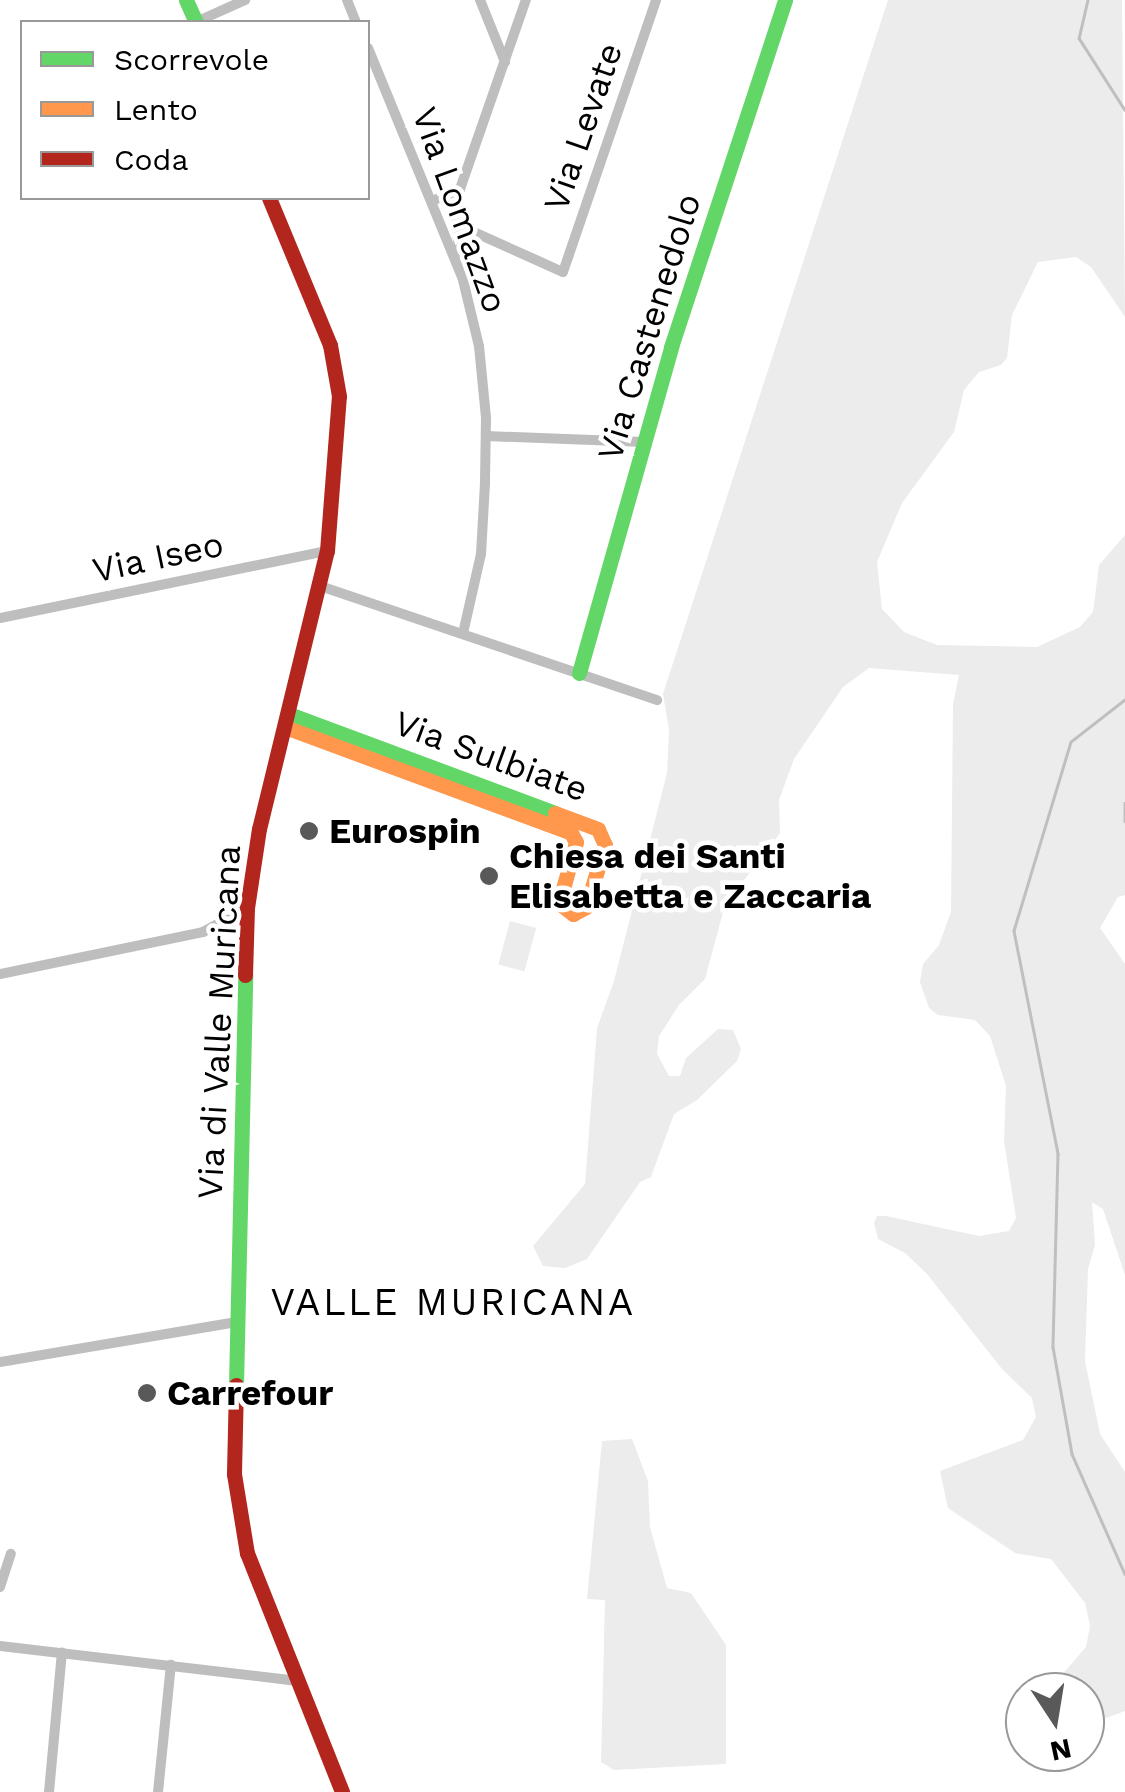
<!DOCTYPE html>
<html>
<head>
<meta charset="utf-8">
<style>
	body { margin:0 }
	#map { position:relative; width:1125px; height:1792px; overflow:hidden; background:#fff; font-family:"Work Sans",sans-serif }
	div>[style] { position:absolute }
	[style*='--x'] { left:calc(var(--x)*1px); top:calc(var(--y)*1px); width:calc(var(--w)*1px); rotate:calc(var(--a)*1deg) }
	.green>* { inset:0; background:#ececec; transform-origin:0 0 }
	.stream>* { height:2.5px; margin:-1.25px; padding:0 1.25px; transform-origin:1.25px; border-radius:1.25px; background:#bfbfbf }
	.street>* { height:10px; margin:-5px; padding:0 5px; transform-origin:5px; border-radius:5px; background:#bebebe }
	.fast>* { height:15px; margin:-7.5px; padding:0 7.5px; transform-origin:7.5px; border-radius:7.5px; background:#63d668 }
	.slow>* { height:15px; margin:-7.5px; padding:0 7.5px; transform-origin:7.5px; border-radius:7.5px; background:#ff974d }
	.jam>* { height:15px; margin:-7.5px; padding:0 7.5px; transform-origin:7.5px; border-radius:7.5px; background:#b3261e }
	.dots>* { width:28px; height:28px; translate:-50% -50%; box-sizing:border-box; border:5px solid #fff; border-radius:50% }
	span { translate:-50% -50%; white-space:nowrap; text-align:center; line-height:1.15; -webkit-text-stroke:9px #fff; paint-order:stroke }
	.street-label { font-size:35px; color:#000 }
	.poi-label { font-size:35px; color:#000; font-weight:700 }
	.left { translate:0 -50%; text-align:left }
	.neighbourhood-label { font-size:38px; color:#000; letter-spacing:2.5px }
	.legend { position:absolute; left:20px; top:20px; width:350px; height:180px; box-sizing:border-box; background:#fff; border:2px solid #999; margin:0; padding:12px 18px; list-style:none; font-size:30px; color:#000 }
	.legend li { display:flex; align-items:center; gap:20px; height:50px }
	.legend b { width:50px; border:2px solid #999 }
	.north { position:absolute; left:1005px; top:1672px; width:100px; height:100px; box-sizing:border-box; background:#fff; border:2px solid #999; border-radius:50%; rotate:168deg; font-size:28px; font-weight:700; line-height:40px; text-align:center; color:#000 }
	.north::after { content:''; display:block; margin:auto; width:35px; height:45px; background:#595959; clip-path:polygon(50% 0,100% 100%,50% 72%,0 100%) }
</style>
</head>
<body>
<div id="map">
	<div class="green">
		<i style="clip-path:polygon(888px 0,1122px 0,1125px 317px,1091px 267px,1076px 257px,1038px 262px,1012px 315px,1007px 358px,1001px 365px,979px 372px,964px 390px,954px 432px,902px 503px,877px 562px,882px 609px,904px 632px,937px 645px,1037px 647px,1080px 627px,1093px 612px,1099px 565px,1125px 535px,1125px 895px,1118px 897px,1100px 928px,1125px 964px,1125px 1275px,1103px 1209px,1092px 1202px,1095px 1245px,1088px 1269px,1085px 1361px,1100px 1434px,1125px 1472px,1125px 1711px,1085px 1726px,1085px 1692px,1047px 1692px,1086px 1647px,1090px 1626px,1085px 1603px,1051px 1559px,1015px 1553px,948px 1508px,940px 1471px,1023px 1440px,1036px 1417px,1032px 1398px,1002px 1369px,927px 1274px,905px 1253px,878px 1239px,874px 1223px,877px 1216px,886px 1216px,979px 1236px,1009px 1231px,1016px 1218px,1004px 1141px,1006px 1086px,990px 1036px,975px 1020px,938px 1015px,929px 1008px,920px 982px,923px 964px,939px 945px,951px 912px,953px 704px,959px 675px,869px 668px,843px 687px,794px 759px,779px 800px,780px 833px,725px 905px,705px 979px,679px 1005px,659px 1036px,657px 1054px,669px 1076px,680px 1076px,686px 1058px,718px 1029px,733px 1030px,741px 1049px,737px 1061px,697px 1100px,674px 1114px,651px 1177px,640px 1182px,587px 1259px,565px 1268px,543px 1266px,533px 1246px,585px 1184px,597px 1028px,614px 981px,667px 773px,669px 730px,663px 694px)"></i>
		<i style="left:510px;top:921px;width:27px;height:45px;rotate:15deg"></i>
		<i style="clip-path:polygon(632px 1439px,648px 1481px,650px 1527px,667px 1588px,691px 1593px,726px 1645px,726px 1764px,614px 1770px,601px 1762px,605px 1600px,587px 1599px,602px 1441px)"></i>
	</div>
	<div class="stream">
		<i style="--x:1088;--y:0;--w:39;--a:103"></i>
		<i style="--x:1079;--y:38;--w:85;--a:57.4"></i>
		<i style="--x:1125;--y:700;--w:68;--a:142.1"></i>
		<i style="--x:1071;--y:742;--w:197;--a:106.8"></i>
		<i style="--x:1014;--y:931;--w:227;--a:78.8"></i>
		<i style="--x:1058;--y:1154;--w:193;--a:91.5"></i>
		<i style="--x:1053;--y:1347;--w:109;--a:79.9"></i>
		<i style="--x:1072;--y:1454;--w:131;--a:66.2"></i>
		<i style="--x:1125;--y:803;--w:18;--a:90"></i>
	</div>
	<div class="street">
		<i style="--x:347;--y:0;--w:24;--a:68"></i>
		<i style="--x:480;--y:0;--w:67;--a:68"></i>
		<i style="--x:196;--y:22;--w:54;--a:-24.2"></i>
		<i style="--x:368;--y:48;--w:251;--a:67.7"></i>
		<i style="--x:463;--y:280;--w:68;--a:76.4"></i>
		<i style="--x:479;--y:346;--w:72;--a:84.4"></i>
		<i style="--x:486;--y:418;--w:65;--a:90.9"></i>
		<i style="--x:485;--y:483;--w:71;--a:93.2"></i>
		<i style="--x:481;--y:554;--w:81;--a:102.8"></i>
		<i style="--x:460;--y:189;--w:35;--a:97"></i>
		<i style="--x:456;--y:224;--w:40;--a:82.9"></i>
		<i style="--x:432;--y:201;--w:30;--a:-23"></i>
		<i style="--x:460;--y:189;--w:200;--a:-70.8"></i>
		<i style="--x:456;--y:224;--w:117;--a:24.2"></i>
		<i style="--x:563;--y:272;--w:287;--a:-71.1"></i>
		<i style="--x:486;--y:436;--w:158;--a:2.2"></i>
		<i style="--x:320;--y:586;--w:356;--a:18.7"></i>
		<i style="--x:0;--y:618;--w:334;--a:-11.6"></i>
		<i style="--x:0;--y:974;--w:207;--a:-11.7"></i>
		<i style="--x:203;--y:932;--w:50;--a:-28.6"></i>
		<i style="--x:0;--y:1362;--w:240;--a:-9.6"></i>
		<i style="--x:0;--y:1587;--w:35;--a:-72"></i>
		<i style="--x:0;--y:1646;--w:298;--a:6.7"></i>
		<i style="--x:49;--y:1792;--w:140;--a:-84.7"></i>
		<i style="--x:158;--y:1792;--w:128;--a:-84.2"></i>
	</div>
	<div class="fast">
		<i style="--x:186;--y:0;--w:24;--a:66"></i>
		<i style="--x:579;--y:673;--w:339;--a:-74.2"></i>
		<i style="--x:671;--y:347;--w:365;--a:-71.8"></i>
		<i style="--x:289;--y:714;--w:284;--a:20.4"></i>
		<i style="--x:236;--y:1385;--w:410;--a:-88.7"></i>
	</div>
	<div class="slow">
		<i style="--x:285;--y:727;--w:305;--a:20.3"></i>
		<i style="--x:571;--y:833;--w:10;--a:61"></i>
		<i style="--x:576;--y:842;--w:63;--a:105.6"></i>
		<i style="--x:559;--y:903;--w:18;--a:38"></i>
		<i style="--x:573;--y:914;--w:15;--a:-28"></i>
		<i style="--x:586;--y:907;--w:65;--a:-73"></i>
		<i style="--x:605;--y:845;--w:17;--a:-114"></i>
		<i style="--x:598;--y:829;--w:46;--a:-159.6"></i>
	</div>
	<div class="jam">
		<i style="--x:245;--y:975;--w:67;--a:-88.3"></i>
		<i style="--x:247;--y:908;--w:80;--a:-81.4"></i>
		<i style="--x:259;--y:829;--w:286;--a:-76.3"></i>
		<i style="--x:327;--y:551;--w:155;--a:-85.6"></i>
		<i style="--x:339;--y:396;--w:52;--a:-100"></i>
		<i style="--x:330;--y:345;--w:159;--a:-112.5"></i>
		<i style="--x:236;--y:1385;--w:89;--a:91.3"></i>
		<i style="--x:234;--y:1474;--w:80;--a:80.7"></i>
		<i style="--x:247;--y:1553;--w:257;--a:68.3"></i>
	</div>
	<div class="dots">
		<i style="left:309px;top:831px;background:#595959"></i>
		<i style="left:489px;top:876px;background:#595959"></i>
		<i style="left:147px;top:1393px;background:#595959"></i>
	</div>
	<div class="street-label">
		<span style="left:583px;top:127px;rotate:-71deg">Via Levate</span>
		<span style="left:460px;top:210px;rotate:70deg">Via Lomazzo</span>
		<span style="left:649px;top:327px;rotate:-73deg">Via Castenedolo</span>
		<span style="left:158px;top:557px;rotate:-12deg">Via Iseo</span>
		<span style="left:491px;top:756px;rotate:20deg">Via Sulbiate</span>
		<span style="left:219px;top:1022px;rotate:-87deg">Via di Valle Muricana</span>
	</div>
	<div class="poi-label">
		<span class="left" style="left:329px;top:831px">Eurospin</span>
		<span class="left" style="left:509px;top:876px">Chiesa dei Santi<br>Elisabetta e Zaccaria</span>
		<span class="left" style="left:167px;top:1393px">Carrefour</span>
	</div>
	<div class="neighbourhood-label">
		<span style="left:453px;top:1303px">VALLE MURICANA</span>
	</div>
	<ul class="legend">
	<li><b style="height:12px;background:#63d668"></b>Scorrevole</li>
	<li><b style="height:12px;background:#ff974d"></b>Lento</li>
	<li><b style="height:12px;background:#b3261e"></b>Coda</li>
	</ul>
	<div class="north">N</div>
</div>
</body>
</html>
